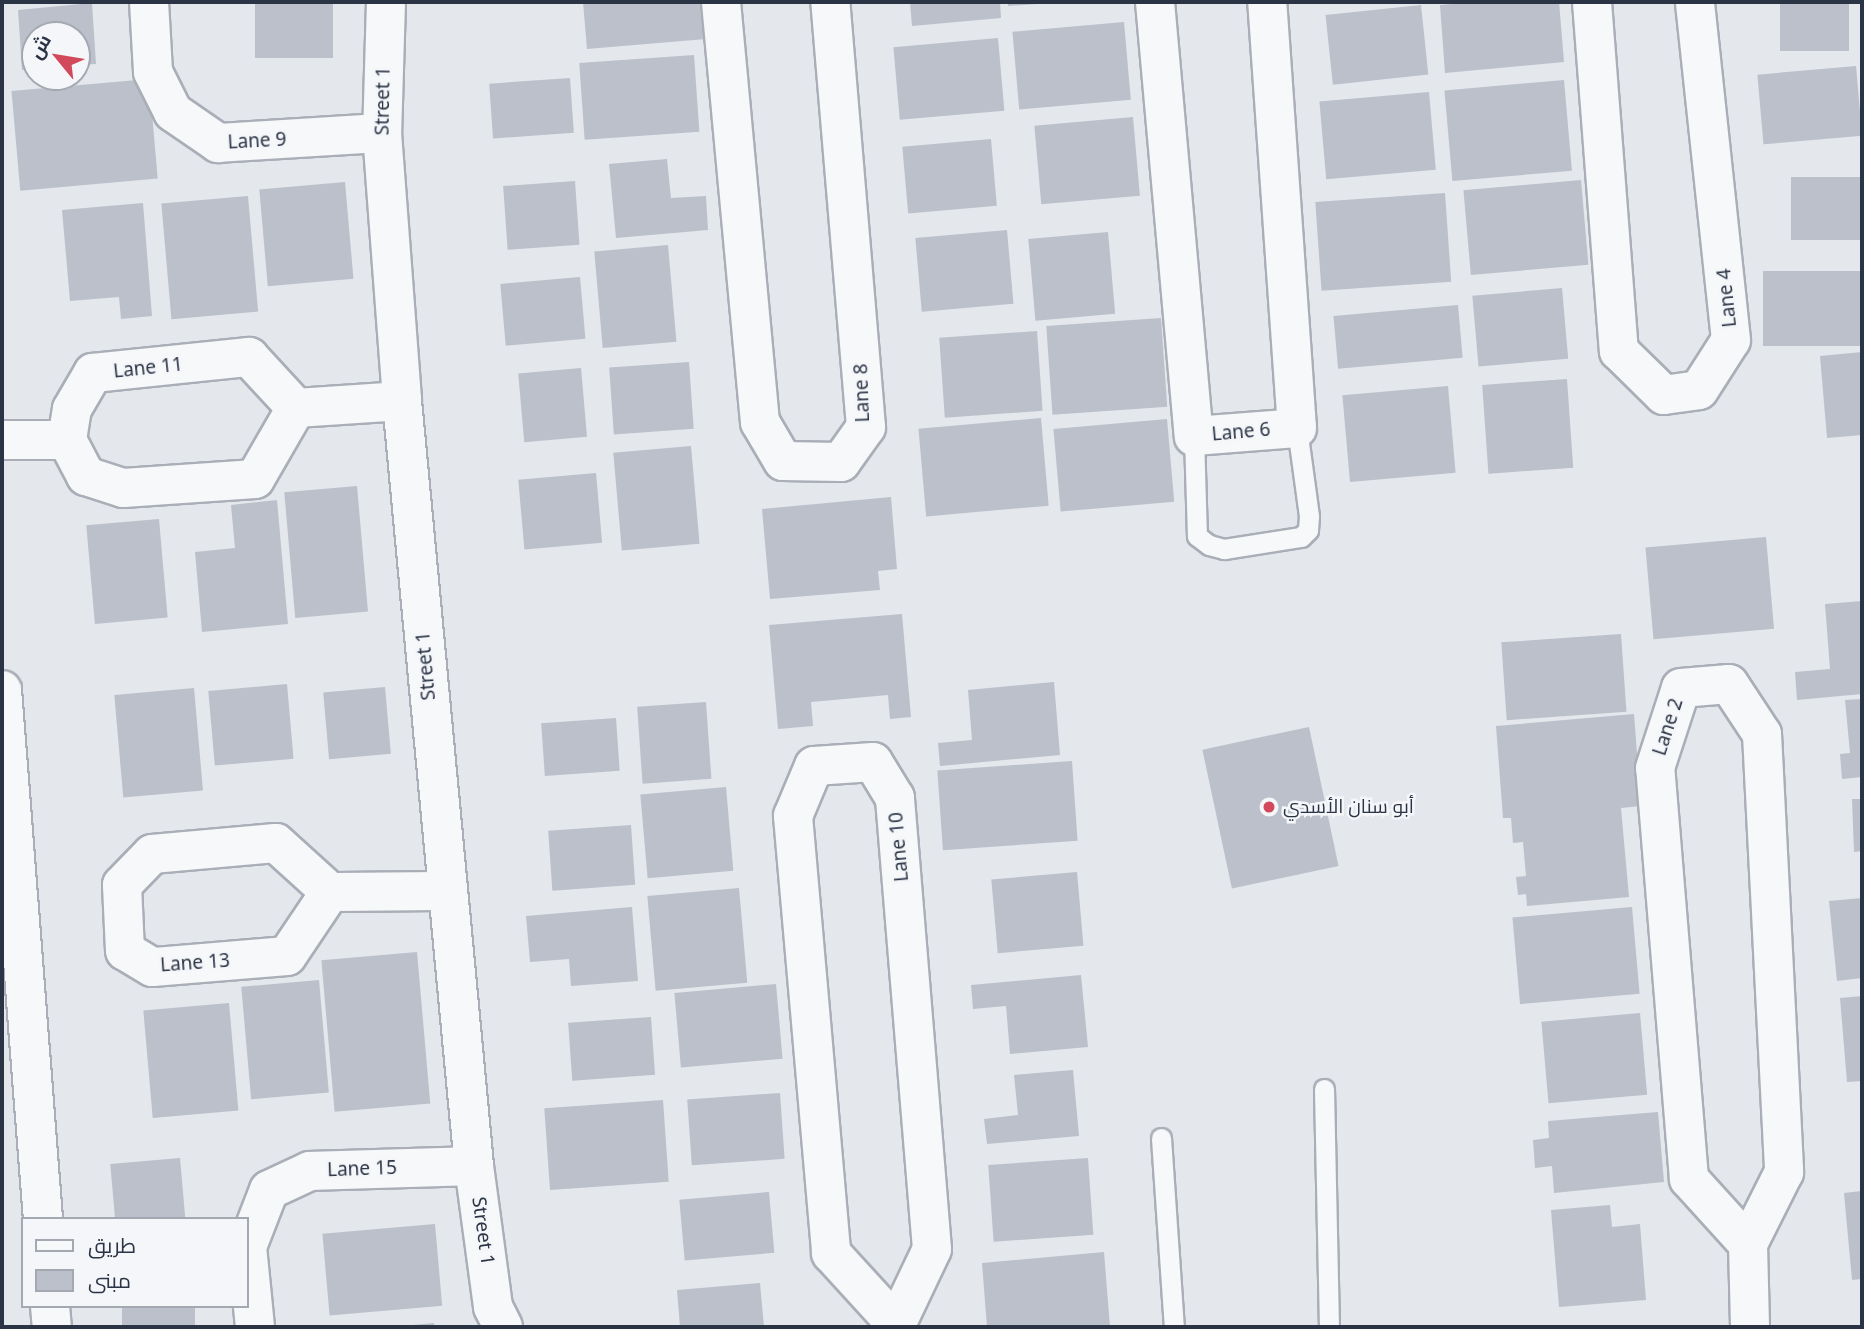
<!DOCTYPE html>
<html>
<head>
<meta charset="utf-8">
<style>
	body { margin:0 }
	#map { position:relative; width:1864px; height:1329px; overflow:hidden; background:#e4e7ec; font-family:"Noto Sans",Cairo,sans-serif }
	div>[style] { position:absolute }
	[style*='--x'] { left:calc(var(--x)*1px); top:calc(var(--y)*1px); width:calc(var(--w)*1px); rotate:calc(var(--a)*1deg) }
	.building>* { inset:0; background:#bbc0ca; transform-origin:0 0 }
	.roads { filter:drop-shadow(2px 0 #a9aeb7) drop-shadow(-2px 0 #a9aeb7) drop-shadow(0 2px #a9aeb7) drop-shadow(0 -2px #a9aeb7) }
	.service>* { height:19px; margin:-9.5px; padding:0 9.5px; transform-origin:9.5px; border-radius:9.5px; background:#f7f8fa }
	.minor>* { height:38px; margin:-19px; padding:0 19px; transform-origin:19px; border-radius:19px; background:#f7f8fa }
	.dots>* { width:19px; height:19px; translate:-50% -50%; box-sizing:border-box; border:4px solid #f4f6f9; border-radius:50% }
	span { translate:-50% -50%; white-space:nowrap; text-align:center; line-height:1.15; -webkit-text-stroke:5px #f4f6f9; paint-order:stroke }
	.street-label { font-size:19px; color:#2b3445 }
	.poi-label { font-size:19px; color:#2b3445 }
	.left { translate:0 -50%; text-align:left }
	.frame { position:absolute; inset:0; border:4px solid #2b3445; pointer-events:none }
	.legend { position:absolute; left:21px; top:1217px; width:228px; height:91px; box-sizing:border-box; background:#f4f6f9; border:2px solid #a4a8b1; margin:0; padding:9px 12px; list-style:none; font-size:21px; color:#2b3445 }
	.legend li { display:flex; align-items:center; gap:14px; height:35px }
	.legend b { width:35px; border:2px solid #a4a8b1 }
	.north { position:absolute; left:21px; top:21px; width:70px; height:70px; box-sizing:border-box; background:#f4f6f9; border:2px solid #a4a8b1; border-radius:50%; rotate:300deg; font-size:19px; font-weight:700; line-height:28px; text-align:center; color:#2b3445 }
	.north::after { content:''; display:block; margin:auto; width:24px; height:32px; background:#d1495b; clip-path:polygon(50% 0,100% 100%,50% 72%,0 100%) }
</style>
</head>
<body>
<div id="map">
	<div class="building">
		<i style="left:255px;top:2px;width:78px;height:56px"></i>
		<i style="clip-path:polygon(583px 2px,703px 2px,706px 39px,587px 49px)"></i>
		<i style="clip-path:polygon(910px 2px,1000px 2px,1001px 18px,912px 26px)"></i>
		<i style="clip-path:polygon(1008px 2px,1038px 2px,1038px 4px,1008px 6px)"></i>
		<i style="clip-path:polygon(1477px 2px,1559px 2px,1564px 62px,1445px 73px,1440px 5px)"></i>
		<i style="left:1780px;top:2px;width:69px;height:49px"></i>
		<i style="clip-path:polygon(92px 3px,96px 64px,77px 65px,77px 35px,35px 35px,35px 69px,22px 70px,18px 10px)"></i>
		<i style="left:1421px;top:5px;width:70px;height:96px;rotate:84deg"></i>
		<i style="left:1124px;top:22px;width:78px;height:112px;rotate:85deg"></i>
		<i style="left:998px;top:38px;width:73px;height:105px;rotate:85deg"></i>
		<i style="left:694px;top:55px;width:77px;height:115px;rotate:86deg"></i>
		<i style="left:1856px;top:66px;width:70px;height:99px;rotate:85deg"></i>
		<i style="left:570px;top:78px;width:55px;height:81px;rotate:86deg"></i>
		<i style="left:149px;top:79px;width:100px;height:138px;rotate:85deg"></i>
		<i style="left:1564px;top:80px;width:91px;height:120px;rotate:85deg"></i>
		<i style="left:1429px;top:92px;width:78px;height:110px;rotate:85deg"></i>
		<i style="left:1133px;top:117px;width:79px;height:99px;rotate:85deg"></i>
		<i style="left:991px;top:139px;width:67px;height:89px;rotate:85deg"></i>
		<i style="clip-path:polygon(667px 159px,671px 198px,706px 196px,708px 230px,616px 238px,609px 164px)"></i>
		<i style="left:1862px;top:177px;width:63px;height:71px;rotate:90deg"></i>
		<i style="left:1581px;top:180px;width:85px;height:118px;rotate:85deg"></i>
		<i style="left:575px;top:181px;width:64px;height:72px;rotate:86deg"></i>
		<i style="left:345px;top:182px;width:97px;height:86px;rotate:85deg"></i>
		<i style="left:1445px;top:193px;width:89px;height:130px;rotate:86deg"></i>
		<i style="left:248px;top:196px;width:116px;height:87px;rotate:85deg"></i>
		<i style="clip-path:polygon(143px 203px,152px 316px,121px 319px,119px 297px,70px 301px,62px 210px)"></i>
		<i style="left:1007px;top:230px;width:74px;height:92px;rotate:85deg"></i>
		<i style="left:1108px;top:232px;width:82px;height:80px;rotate:85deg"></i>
		<i style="left:668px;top:245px;width:97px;height:74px;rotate:85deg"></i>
		<i style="left:1862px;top:271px;width:75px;height:99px;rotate:90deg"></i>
		<i style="left:580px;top:277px;width:62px;height:80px;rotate:85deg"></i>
		<i style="left:1562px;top:288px;width:71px;height:90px;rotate:85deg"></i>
		<i style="left:1458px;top:305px;width:53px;height:125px;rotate:85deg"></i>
		<i style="left:1161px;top:318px;width:89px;height:115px;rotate:86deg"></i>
		<i style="left:1037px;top:331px;width:80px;height:98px;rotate:86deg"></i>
		<i style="clip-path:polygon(1862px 352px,1862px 435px,1827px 438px,1820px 356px)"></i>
		<i style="left:689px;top:362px;width:67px;height:80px;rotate:86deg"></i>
		<i style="left:581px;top:368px;width:69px;height:63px;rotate:85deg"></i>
		<i style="left:1567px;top:379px;width:89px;height:85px;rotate:86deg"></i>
		<i style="left:1448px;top:386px;width:87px;height:106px;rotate:85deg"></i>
		<i style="left:1041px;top:418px;width:88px;height:123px;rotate:85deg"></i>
		<i style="left:1167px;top:419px;width:83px;height:114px;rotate:85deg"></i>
		<i style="left:691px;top:446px;width:98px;height:78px;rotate:85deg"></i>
		<i style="left:596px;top:473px;width:70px;height:78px;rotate:85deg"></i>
		<i style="left:357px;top:486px;width:126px;height:73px;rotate:85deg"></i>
		<i style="clip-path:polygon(891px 497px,897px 569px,878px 571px,880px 590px,770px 599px,762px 509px)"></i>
		<i style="clip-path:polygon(277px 500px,288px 624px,202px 632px,195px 552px,235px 548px,231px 505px)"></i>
		<i style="left:159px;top:519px;width:99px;height:73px;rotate:85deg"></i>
		<i style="left:1766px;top:537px;width:92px;height:121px;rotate:85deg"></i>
		<i style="clip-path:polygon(1862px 601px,1862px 694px,1797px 700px,1795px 672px,1830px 669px,1825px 604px)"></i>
		<i style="clip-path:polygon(902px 614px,911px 717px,890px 719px,888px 695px,811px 702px,813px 726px,778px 729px,769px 625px)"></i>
		<i style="left:1621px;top:634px;width:78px;height:120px;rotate:86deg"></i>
		<i style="clip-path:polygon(1054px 682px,1060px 755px,940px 766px,938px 743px,972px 740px,968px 690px)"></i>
		<i style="left:287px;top:684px;width:75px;height:79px;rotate:85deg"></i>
		<i style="left:385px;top:687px;width:67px;height:62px;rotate:85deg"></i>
		<i style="left:194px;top:688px;width:103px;height:80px;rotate:85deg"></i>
		<i style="clip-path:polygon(1862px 699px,1862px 777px,1842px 779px,1840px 754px,1850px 753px,1845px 700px)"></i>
		<i style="left:706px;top:702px;width:77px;height:69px;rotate:86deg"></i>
		<i style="clip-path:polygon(1634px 714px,1641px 806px,1621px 808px,1629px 897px,1527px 906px,1526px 894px,1518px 895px,1516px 877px,1526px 876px,1523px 842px,1513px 843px,1511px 818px,1503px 818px,1496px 726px)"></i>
		<i style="left:616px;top:718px;width:53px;height:75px;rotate:86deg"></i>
		<i style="left:1309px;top:727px;width:142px;height:109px;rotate:78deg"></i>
		<i style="left:1072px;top:761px;width:80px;height:135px;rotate:86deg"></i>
		<i style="left:726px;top:787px;width:84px;height:86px;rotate:85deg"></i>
		<i style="clip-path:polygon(1852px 799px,1862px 799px,1862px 851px,1854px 852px)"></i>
		<i style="left:631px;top:825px;width:60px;height:83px;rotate:86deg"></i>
		<i style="left:1077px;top:872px;width:74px;height:86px;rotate:85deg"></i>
		<i style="left:739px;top:888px;width:95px;height:92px;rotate:85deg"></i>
		<i style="clip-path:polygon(1862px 898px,1862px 978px,1837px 981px,1829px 901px)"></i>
		<i style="clip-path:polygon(632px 907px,638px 981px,571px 986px,569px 959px,530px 962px,526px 916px)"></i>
		<i style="left:1632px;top:907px;width:87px;height:120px;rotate:85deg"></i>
		<i style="left:417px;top:952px;width:152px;height:96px;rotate:85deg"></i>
		<i style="clip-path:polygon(1081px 975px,1088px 1047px,1010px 1054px,1006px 1006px,973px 1009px,971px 985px)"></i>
		<i style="left:319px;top:980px;width:113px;height:78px;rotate:85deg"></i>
		<i style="left:776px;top:984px;width:75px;height:102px;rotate:85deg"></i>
		<i style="clip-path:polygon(1862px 996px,1862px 1081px,1847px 1082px,1840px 998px)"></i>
		<i style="left:229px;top:1003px;width:108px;height:86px;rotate:85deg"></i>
		<i style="left:1640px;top:1013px;width:82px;height:99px;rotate:85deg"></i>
		<i style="left:651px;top:1017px;width:58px;height:83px;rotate:86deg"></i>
		<i style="clip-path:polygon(1073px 1070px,1079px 1136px,987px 1144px,984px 1119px,1018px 1115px,1014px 1075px)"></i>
		<i style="left:780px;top:1093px;width:66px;height:93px;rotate:86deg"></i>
		<i style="left:663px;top:1100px;width:82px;height:119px;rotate:86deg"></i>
		<i style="clip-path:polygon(1658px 1112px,1664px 1182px,1554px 1193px,1552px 1166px,1535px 1168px,1533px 1140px,1549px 1138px,1548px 1121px)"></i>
		<i style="left:180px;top:1158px;width:61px;height:70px;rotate:85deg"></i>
		<i style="left:1088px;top:1158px;width:77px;height:100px;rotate:86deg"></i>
		<i style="clip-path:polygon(1862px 1191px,1862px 1279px,1852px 1280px,1844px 1193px)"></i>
		<i style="left:769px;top:1192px;width:61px;height:90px;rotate:85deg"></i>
		<i style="clip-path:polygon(1610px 1205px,1612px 1227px,1640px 1224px,1646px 1300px,1559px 1307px,1551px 1210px)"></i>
		<i style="left:435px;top:1224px;width:82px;height:113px;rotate:85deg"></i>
		<i style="clip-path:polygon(1104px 1252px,1110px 1327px,987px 1327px,982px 1263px)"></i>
		<i style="clip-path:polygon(760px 1283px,764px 1327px,680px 1327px,677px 1290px)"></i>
		<i style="left:122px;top:1306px;width:73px;height:21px"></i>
		<i style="clip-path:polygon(434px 1323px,434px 1327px,412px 1327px,412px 1325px)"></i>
	</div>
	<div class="roads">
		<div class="service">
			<i style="--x:1194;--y:436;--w:100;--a:88.3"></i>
			<i style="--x:1197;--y:536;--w:15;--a:37"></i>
			<i style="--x:1209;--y:545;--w:16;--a:15"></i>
			<i style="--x:1224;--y:549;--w:78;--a:-8.9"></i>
			<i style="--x:1301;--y:537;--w:10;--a:-45"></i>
			<i style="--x:1308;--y:530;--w:14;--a:-86"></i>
			<i style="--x:1309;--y:516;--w:89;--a:-97.8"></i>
			<i style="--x:1324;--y:1089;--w:238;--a:88.8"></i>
			<i style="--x:1161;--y:1138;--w:189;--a:86.1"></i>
		</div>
		<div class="minor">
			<i style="--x:149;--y:2;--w:70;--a:86.7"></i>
			<i style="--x:153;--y:72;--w:45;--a:63.4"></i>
			<i style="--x:173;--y:112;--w:55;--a:34.6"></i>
			<i style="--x:218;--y:143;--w:164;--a:-3.5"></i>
			<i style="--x:386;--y:2;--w:131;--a:91.7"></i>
			<i style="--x:382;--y:133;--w:269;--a:85.7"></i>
			<i style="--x:402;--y:401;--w:768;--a:84.62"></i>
			<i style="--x:474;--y:1166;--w:142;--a:82.3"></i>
			<i style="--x:493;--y:1307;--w:22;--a:63"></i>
			<i style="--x:721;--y:2;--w:422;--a:84.7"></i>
			<i style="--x:760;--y:422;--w:45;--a:59.5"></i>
			<i style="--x:783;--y:461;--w:58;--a:1"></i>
			<i style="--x:841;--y:462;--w:43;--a:-54.5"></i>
			<i style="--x:866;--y:427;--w:427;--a:-94.8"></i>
			<i style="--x:1155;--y:2;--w:436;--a:84.9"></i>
			<i style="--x:1194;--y:436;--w:103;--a:-4.4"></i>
			<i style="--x:1297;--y:428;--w:427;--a:-94"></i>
			<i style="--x:1592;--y:2;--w:350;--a:85.6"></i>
			<i style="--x:1619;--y:351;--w:63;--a:44.4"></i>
			<i style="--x:1664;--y:395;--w:35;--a:-8"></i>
			<i style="--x:1699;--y:390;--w:59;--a:-57.4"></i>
			<i style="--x:1731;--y:340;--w:340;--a:-96.1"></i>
			<i style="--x:249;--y:357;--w:69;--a:47.3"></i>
			<i style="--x:296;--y:408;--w:82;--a:120"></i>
			<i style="--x:255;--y:479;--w:132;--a:176.1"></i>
			<i style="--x:123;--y:488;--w:39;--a:-162"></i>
			<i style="--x:86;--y:476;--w:41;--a:-117.8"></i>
			<i style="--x:67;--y:440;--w:31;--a:-81"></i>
			<i style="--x:72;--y:409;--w:42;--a:-59.7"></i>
			<i style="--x:93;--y:373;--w:157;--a:-5.9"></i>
			<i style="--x:296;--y:408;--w:106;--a:-3.8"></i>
			<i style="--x:2;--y:440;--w:65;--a:0"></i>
			<i style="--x:2;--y:690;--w:531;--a:85.57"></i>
			<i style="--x:330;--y:892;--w:77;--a:123.9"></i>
			<i style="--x:287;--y:956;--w:135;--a:175.3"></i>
			<i style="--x:152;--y:967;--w:31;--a:-149"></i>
			<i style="--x:125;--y:951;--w:66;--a:-92.6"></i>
			<i style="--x:122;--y:885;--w:43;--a:-45.9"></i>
			<i style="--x:152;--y:854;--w:124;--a:-5.1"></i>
			<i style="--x:276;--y:843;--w:73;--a:42.2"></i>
			<i style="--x:330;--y:892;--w:116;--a:-0.5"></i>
			<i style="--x:1748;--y:1244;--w:88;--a:-132.2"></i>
			<i style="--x:1689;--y:1179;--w:412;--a:-94.7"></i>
			<i style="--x:1655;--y:768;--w:84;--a:-72"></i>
			<i style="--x:1681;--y:688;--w:48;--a:-4.8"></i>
			<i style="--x:1729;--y:684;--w:60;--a:56.6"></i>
			<i style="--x:1762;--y:734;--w:439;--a:87.1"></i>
			<i style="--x:1784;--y:1172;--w:80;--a:116.6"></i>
			<i style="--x:1748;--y:1244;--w:83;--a:88.6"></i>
			<i style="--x:50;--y:1306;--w:21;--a:85"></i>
			<i style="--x:255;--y:1327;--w:80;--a:-95.7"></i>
			<i style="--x:247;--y:1247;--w:61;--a:-68.9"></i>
			<i style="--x:269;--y:1190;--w:45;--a:-24.9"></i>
			<i style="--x:310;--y:1171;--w:164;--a:-1.7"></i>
			<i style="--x:895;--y:1327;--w:86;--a:-64.6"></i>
			<i style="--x:932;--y:1249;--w:453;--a:-94.7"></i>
			<i style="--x:895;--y:798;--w:42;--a:-121.4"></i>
			<i style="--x:873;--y:762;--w:59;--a:176.1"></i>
			<i style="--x:814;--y:766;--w:54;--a:112.8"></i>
			<i style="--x:793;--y:816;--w:439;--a:85"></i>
			<i style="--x:831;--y:1253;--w:95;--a:47.6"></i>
		</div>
	</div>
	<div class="dots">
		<i style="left:1269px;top:807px;background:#d1495b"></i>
	</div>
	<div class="street-label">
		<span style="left:383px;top:101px;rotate:-89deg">Street 1</span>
		<span style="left:257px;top:141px;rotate:-3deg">Lane 9</span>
		<span style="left:1727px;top:298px;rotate:-96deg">Lane 4</span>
		<span style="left:148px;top:368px;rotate:-6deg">Lane 11</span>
		<span style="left:862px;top:393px;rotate:-92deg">Lane 8</span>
		<span style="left:1241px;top:432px;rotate:-5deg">Lane 6</span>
		<span style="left:426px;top:666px;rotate:-95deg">Street 1</span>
		<span style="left:1668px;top:727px;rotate:-72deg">Lane 2</span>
		<span style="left:899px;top:847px;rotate:-95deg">Lane 10</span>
		<span style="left:195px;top:963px;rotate:-4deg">Lane 13</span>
		<span style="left:362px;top:1169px;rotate:-2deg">Lane 15</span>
		<span style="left:483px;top:1231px;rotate:82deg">Street 1</span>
	</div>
	<div class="poi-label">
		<span class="left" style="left:1283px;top:807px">أبو سنان الأسدي</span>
	</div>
	<div class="frame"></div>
	<ul class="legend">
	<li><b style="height:9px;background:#f7f8fa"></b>طريق</li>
	<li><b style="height:19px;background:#bbc0ca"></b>مبنى</li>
	</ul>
	<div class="north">ش</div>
</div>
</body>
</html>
